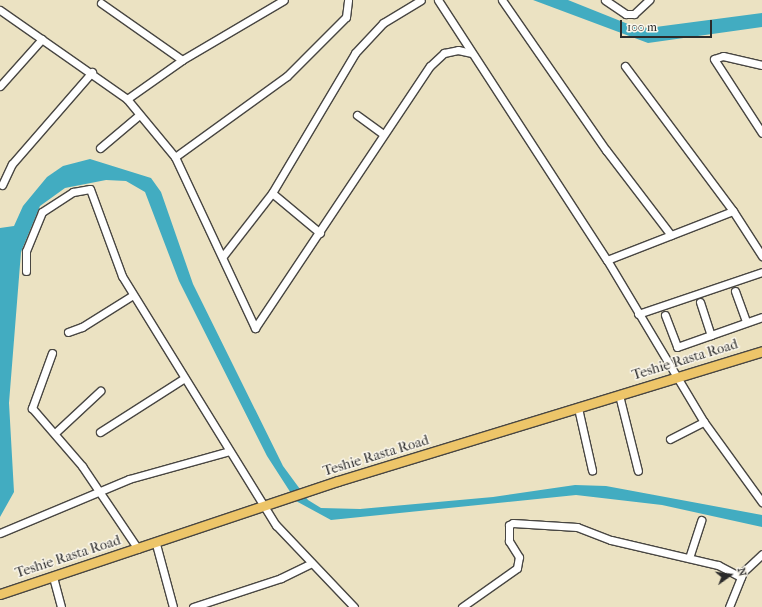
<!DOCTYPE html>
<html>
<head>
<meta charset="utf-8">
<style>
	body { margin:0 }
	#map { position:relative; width:762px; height:607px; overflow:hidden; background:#ebe2c2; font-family:"IM FELL French Canon",serif }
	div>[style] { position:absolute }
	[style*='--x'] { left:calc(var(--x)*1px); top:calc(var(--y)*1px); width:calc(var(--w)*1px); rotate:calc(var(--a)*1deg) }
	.water>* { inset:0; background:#42acc1 }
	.roads { filter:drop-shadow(1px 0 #484642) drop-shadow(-1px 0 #484642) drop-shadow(0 1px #484642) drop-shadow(0 -1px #484642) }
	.minor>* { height:7px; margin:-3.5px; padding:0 3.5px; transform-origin:3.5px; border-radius:3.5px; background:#fff }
	.major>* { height:9px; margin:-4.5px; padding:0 4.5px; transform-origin:4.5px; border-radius:4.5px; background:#edc569 }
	span { translate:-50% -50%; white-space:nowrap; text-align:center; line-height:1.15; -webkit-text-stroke:3px #fbf7ec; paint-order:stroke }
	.street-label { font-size:14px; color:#2b2b2b }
	.north { position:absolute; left:710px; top:555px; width:40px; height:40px; -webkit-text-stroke:3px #fbf7ec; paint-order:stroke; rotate:76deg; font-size:11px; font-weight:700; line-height:16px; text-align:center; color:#2b2b2b }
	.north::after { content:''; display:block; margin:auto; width:14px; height:18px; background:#2b2b2b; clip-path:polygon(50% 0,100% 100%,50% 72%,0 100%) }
	.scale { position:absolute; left:620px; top:20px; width:92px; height:18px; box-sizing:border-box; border:2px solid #2b2b2b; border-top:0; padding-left:5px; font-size:12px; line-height:14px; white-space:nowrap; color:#2b2b2b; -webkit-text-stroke:3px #fbf7ec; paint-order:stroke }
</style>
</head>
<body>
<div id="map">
	<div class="water">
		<i style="clip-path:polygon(533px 0,568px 0,628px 24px,648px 28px,762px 13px,762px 27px,648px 43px)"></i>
		<i style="clip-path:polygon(90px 159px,151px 178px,161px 192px,193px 284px,283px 466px,308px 500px,321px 508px,360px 509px,493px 497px,575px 485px,606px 486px,762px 515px,762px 527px,662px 505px,576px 495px,331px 520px,296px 501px,267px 456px,179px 281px,145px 192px,126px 181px,106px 180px,65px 188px,40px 206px,21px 252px,9px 403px,14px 492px,0 517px,0 228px,14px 226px,23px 206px,47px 177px,63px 166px)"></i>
	</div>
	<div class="roads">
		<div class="minor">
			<i style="--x:438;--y:0;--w:310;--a:57"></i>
			<i style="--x:607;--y:260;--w:189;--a:59.1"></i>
			<i style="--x:704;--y:422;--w:99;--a:54.1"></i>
			<i style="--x:502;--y:0;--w:183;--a:55.3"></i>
			<i style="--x:606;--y:150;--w:107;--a:52.6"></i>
			<i style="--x:605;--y:0;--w:25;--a:34"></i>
			<i style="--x:626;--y:14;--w:8;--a:0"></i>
			<i style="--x:634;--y:14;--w:21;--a:-43"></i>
			<i style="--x:101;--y:3;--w:99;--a:35.1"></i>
			<i style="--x:0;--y:10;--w:155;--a:35"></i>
			<i style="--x:127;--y:99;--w:75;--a:50.4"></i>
			<i style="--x:175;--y:157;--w:189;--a:64.9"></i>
			<i style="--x:762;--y:65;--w:40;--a:-167"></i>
			<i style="--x:723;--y:56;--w:9;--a:162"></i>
			<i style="--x:714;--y:59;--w:88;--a:57"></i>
			<i style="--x:625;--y:66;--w:181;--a:53.3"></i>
			<i style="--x:733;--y:211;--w:54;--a:57.2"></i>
			<i style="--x:0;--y:86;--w:63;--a:-48.2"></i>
			<i style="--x:127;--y:99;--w:67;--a:-35.3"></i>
			<i style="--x:182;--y:60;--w:118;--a:-30.5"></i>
			<i style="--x:357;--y:115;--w:32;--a:36"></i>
			<i style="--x:100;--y:148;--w:50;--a:-40.1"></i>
			<i style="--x:175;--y:157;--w:138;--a:-35.9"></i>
			<i style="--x:287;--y:76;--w:83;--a:-45"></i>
			<i style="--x:346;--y:17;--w:17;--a:-83"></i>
			<i style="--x:2;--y:185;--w:23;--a:-65"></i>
			<i style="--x:12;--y:164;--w:122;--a:-49"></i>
			<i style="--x:320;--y:233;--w:62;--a:-140.2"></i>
			<i style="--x:272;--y:193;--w:163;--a:-59.3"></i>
			<i style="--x:355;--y:53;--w:41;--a:-47"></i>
			<i style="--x:383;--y:23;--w:44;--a:-31.2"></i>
			<i style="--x:223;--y:256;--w:80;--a:-52.1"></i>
			<i style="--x:607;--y:260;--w:135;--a:-21.3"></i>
			<i style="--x:26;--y:271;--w:20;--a:-90"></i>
			<i style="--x:26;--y:251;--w:42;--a:-67.7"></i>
			<i style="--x:42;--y:212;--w:37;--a:-33"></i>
			<i style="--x:73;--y:192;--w:17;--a:-10"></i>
			<i style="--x:90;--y:189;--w:93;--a:69.8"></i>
			<i style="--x:122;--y:276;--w:293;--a:58.3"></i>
			<i style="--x:276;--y:525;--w:113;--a:46.4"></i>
			<i style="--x:735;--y:291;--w:33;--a:70"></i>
			<i style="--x:700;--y:302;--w:35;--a:72"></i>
			<i style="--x:638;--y:314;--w:131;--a:-18.7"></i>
			<i style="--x:665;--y:315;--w:34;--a:69"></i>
			<i style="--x:677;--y:347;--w:90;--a:-19.4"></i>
			<i style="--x:255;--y:328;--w:315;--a:-56.3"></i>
			<i style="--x:430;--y:66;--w:19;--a:-43"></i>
			<i style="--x:444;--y:53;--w:14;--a:-12"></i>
			<i style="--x:458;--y:50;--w:13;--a:13"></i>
			<i style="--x:68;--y:332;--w:15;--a:-20"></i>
			<i style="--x:82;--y:327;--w:60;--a:-32.1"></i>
			<i style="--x:52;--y:353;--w:59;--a:110"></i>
			<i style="--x:32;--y:408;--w:77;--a:49.2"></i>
			<i style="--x:82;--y:466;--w:100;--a:56"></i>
			<i style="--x:619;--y:395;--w:78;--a:76"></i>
			<i style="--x:578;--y:408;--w:64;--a:77.3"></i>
			<i style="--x:100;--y:432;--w:98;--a:-32.6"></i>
			<i style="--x:55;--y:433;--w:62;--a:-43"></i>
			<i style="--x:670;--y:439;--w:38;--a:-27"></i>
			<i style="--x:0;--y:533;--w:140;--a:-22.7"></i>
			<i style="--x:129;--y:479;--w:104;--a:-15.6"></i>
			<i style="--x:156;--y:544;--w:65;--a:74.9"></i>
			<i style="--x:689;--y:558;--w:40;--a:-72"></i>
			<i style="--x:53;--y:577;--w:31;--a:75"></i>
			<i style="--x:193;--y:607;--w:93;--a:-18.2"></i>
			<i style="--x:281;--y:578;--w:34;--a:-26"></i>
			<i style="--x:462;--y:607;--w:67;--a:-35.3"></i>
			<i style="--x:517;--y:568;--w:11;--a:-80"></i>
			<i style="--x:519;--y:557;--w:19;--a:-122"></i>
			<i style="--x:509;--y:541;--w:16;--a:-90"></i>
			<i style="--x:509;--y:525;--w:4;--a:-27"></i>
			<i style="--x:513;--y:523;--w:64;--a:3.6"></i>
			<i style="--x:577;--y:527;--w:36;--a:21"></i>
			<i style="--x:611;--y:540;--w:110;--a:13.2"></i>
			<i style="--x:718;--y:565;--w:26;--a:28"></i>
			<i style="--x:729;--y:607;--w:38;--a:-68"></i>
			<i style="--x:743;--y:572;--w:26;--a:-43"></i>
		</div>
		<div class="major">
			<i style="--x:0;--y:594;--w:356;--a:-18.5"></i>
			<i style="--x:338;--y:481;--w:443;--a:-17"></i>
		</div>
	</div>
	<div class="street-label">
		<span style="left:685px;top:360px;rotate:-17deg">Teshie Rasta Road</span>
		<span style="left:376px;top:456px;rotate:-17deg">Teshie Rasta Road</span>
		<span style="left:68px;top:557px;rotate:-18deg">Teshie Rasta Road</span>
	</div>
	<div class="north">N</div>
	<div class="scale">100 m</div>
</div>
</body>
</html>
